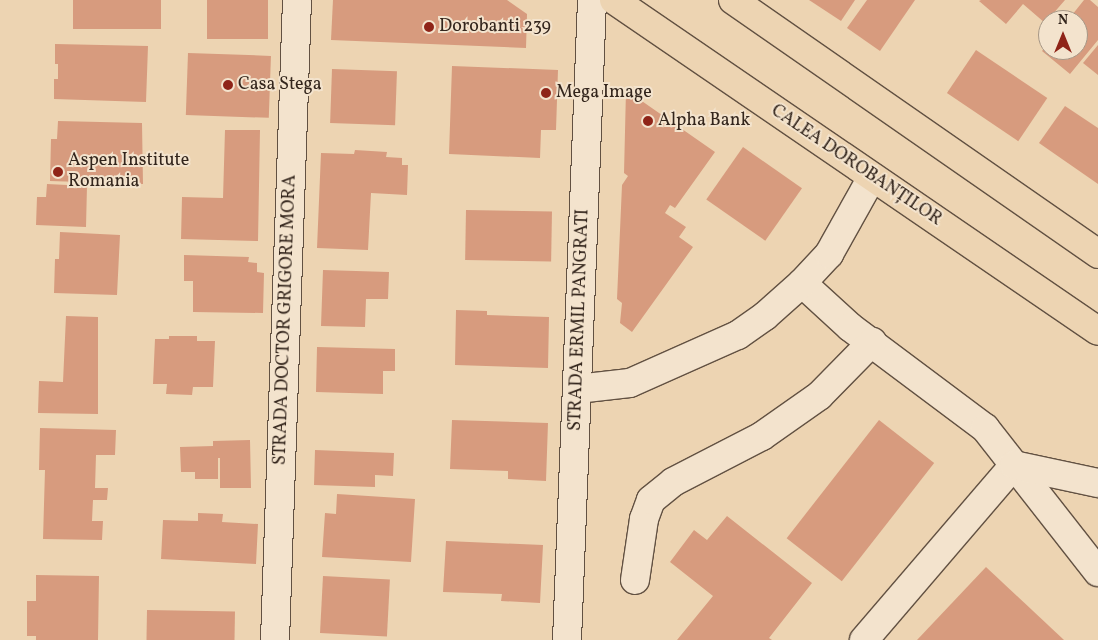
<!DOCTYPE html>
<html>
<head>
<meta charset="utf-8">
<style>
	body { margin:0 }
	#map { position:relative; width:1098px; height:640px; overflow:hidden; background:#edd4b2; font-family:Vollkorn,serif }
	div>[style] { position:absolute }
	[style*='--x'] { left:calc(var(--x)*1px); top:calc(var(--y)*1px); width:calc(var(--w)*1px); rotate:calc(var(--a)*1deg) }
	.building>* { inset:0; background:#d79b7e; transform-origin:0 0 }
	.roads { filter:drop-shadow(1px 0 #625142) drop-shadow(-1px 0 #625142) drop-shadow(0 1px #625142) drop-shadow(0 -1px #625142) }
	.minor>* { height:28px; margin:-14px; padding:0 14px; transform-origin:14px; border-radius:14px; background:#f3e3cd }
	.major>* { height:28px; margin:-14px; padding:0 14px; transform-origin:14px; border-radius:14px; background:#edd4b2 }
	.dots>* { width:14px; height:14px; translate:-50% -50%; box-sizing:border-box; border:2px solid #f3e3cd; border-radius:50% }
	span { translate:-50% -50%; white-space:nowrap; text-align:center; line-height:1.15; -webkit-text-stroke:4px #f3e3cd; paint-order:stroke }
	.poi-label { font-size:18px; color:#33251c }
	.left { translate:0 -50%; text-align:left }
	.street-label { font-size:18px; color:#33251c }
	.north { position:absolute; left:1038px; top:10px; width:50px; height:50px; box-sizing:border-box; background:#f3e3cd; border:1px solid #a69786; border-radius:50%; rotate:0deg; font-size:14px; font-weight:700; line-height:20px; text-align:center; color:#33251c }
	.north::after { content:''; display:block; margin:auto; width:18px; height:22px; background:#8f2418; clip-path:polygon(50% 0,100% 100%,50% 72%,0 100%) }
</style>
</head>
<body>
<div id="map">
	<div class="building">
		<i style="left:73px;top:0;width:88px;height:29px"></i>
		<i style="left:207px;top:0;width:61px;height:39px"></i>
		<i style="clip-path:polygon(333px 0,507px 0,527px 14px,526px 48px,331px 40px)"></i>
		<i style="clip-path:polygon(809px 0,855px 0,841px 21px)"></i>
		<i style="clip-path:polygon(867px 0,915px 0,880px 51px,847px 28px)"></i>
		<i style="clip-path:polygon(981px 0,1065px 0,1045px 23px,1023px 4px,1006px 24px,979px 1px)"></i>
		<i style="clip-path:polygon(1084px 0,1090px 0,1098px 7px,1098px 40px,1070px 74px,1042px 51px,1048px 44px,1048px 50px,1078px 50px,1078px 20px,1068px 20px)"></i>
		<i style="clip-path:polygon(55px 44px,148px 46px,146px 102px,54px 99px,54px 79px,58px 79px,58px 64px,55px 64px)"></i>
		<i style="clip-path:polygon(1098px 45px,1098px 75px,1083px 63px)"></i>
		<i style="left:976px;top:50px;width:86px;height:52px;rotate:34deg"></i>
		<i style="left:188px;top:53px;width:83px;height:62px;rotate:2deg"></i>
		<i style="clip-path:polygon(452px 66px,558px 70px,556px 130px,541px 130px,540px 158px,449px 154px)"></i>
		<i style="left:332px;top:69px;width:65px;height:54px;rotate:2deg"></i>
		<i style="clip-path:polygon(626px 90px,715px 152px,675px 208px,670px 205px,665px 213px,686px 227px,679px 237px,693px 247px,632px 332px,620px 323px,622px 303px,617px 299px,622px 185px,628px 176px,624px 173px)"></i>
		<i style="clip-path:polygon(1065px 106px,1098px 128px,1098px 184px,1039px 143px)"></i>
		<i style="clip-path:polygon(58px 121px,142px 123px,143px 184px,50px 181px,51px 139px,57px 139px)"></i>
		<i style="clip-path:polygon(225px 130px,260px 130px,258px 241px,181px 239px,182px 197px,223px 198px)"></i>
		<i style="left:743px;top:147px;width:72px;height:64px;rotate:35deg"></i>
		<i style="clip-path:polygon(355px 150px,387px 152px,386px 157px,402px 158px,402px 165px,408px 165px,407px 195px,371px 193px,368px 250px,317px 248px,321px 153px,354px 154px)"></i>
		<i style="clip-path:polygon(47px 184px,87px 186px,86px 227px,36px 225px,37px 197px,46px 197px)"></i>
		<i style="left:466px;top:210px;width:86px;height:50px;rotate:1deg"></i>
		<i style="clip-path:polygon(60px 232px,120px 235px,117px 295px,54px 293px,55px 259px,59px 259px)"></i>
		<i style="clip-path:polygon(184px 255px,249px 257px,248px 262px,257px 263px,257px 272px,264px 273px,263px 313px,193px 312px,193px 281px,184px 281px)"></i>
		<i style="clip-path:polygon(323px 270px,389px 272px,388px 299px,366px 299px,365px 327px,321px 326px)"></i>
		<i style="clip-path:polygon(456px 310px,487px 311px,487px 315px,549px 317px,548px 368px,455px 365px)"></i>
		<i style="clip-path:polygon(66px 316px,98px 317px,98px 414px,38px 413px,39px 381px,63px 382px)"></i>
		<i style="clip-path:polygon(169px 336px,197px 336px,197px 341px,215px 341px,213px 387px,193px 387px,192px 395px,166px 394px,167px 384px,153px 384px,155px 339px,169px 339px)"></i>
		<i style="clip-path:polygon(317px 347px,395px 349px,395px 371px,383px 371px,383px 394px,316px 392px)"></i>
		<i style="clip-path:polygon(452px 420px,548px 423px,546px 481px,508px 479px,508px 471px,450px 469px)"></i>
		<i style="left:879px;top:420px;width:70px;height:150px;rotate:38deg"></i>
		<i style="clip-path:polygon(40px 428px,116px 430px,115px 455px,96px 455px,95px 488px,108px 488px,107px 500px,93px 500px,92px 521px,103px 521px,102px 540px,43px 539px,45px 470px,39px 470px)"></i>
		<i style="clip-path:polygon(250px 440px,251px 488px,220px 488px,220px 458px,218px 458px,218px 479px,195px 479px,195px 472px,181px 472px,180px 447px,213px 446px,213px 441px)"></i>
		<i style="clip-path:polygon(315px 450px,394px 453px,393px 476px,375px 475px,375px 487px,314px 485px)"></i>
		<i style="clip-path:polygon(337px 494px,415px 499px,411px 562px,322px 557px,325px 513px,336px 514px)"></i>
		<i style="clip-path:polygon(198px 513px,223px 514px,222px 522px,258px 524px,256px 564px,161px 559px,163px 520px,198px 521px)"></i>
		<i style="clip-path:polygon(727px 516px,812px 583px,769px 638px,772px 640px,677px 640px,713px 596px,670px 562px,694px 530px,707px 540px)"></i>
		<i style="clip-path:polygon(446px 541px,543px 545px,540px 603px,501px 601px,502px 594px,443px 592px)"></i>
		<i style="clip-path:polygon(986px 567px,1064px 640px,917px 640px)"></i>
		<i style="clip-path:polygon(36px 575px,99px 576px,98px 640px,36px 640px,36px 636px,27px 636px,27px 601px,36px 601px)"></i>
		<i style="left:323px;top:576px;width:67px;height:57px;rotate:3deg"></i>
		<i style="left:147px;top:610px;width:88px;height:30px;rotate:1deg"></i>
	</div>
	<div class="roads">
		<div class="minor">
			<i style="--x:802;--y:283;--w:65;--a:42.5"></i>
			<i style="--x:850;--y:327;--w:169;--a:36.8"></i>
			<i style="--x:985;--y:428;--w:183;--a:51.9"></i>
			<i style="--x:577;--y:389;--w:53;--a:-6.5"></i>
			<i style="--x:630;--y:383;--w:118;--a:-24"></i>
			<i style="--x:738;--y:335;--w:33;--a:-35"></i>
			<i style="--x:765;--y:316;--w:50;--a:-41.7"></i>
			<i style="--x:802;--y:283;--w:40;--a:-47"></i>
			<i style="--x:829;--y:254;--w:88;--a:-60.8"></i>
			<i style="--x:635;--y:580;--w:62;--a:-81.6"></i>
			<i style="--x:644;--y:519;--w:20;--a:-70"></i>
			<i style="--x:651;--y:500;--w:28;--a:-39"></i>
			<i style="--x:673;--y:482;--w:100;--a:-27.3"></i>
			<i style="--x:762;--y:436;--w:70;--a:-35.1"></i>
			<i style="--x:819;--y:396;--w:76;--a:-45.5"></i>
			<i style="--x:275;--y:640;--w:640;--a:-88.03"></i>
			<i style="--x:567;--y:640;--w:640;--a:-87.76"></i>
			<i style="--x:864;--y:640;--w:230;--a:-49.4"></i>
			<i style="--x:1014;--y:465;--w:86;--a:12.1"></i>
		</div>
		<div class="major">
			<i style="--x:614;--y:0;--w:586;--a:34.37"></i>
			<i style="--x:733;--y:0;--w:445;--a:34.8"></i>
		</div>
	</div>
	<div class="dots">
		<i style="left:429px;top:27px;background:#8f2418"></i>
		<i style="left:228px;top:85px;background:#8f2418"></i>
		<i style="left:546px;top:93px;background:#8f2418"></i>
		<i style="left:648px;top:121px;background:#8f2418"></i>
		<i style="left:58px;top:172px;background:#8f2418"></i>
	</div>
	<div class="poi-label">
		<span class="left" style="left:439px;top:27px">Dorobanti 239</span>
		<span class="left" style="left:238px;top:85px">Casa Stega</span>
		<span class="left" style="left:556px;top:93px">Mega Image</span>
		<span class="left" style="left:658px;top:121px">Alpha Bank</span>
		<span class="left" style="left:68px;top:172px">Aspen Institute<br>Romania</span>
	</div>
	<div class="street-label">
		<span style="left:856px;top:166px;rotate:34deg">CALEA DOROBANȚILOR</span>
		<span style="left:286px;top:320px;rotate:-88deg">STRADA DOCTOR GRIGORE MORA</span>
		<span style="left:580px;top:320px;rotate:-88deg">STRADA ERMIL PANGRATI</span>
	</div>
	<div class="north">N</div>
</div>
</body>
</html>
